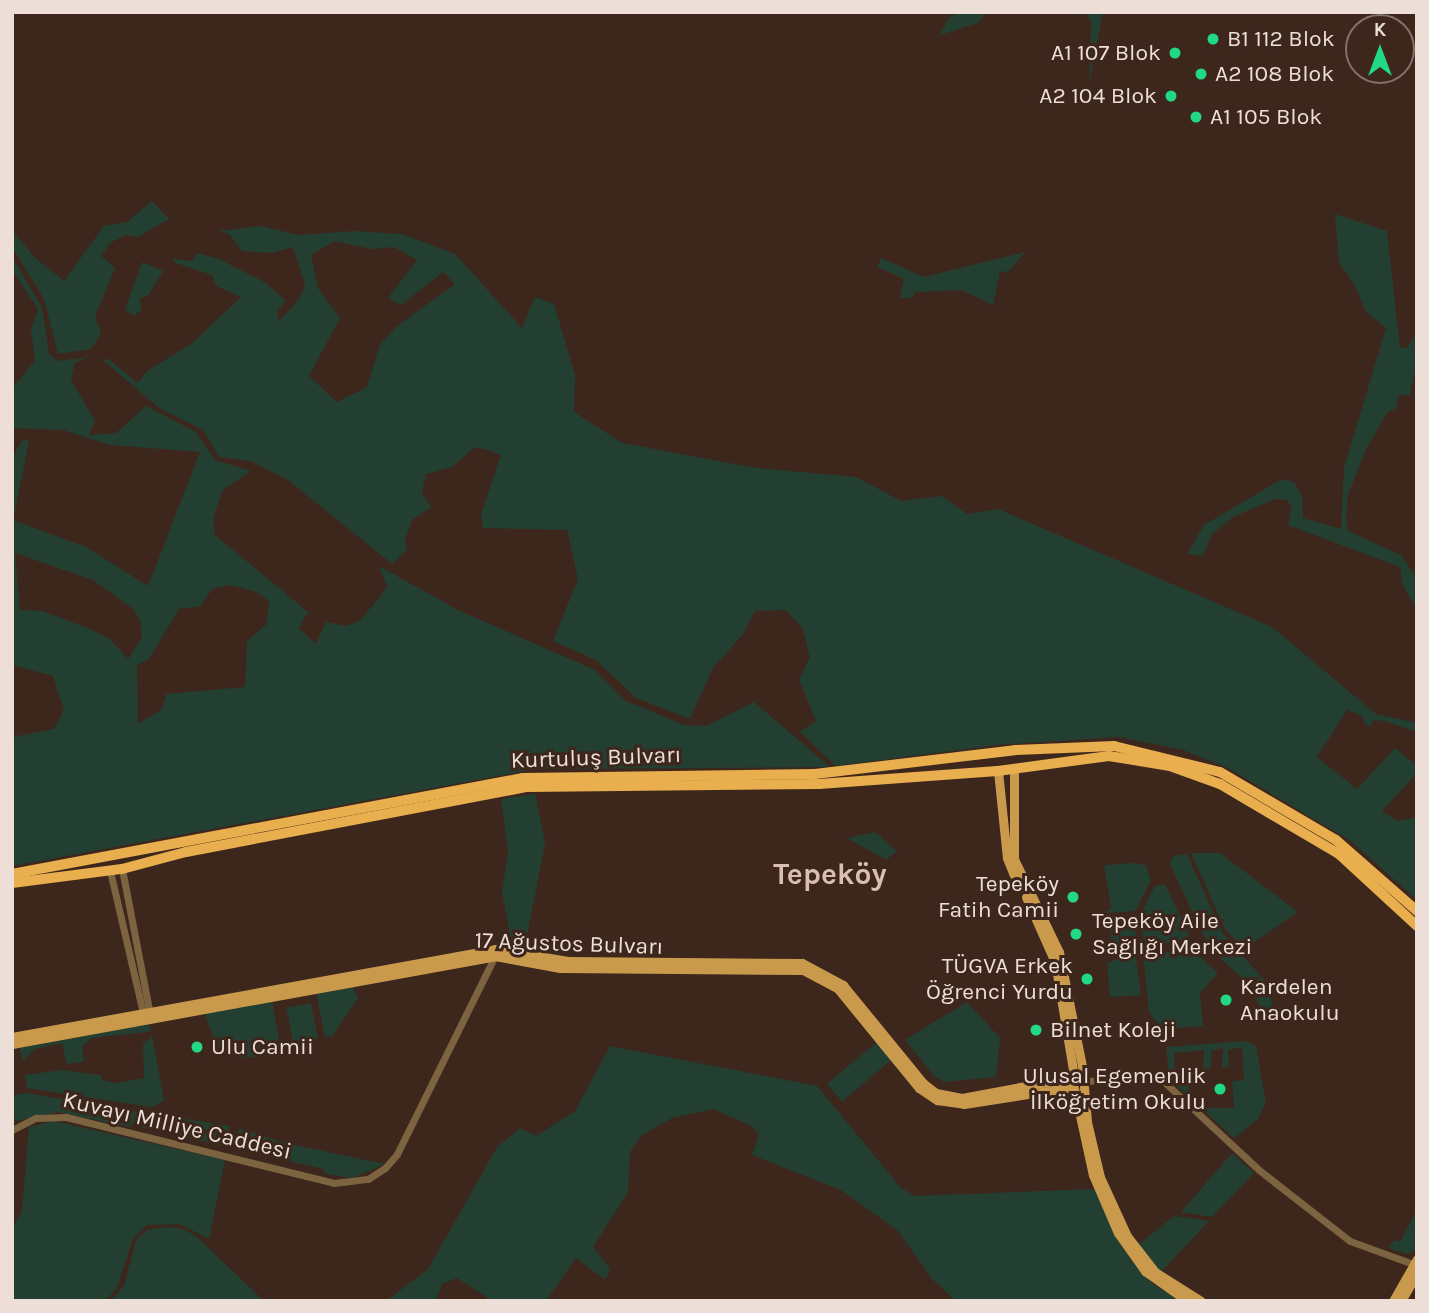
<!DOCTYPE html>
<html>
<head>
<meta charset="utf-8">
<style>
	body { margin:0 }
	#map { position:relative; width:1429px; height:1313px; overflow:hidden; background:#3d271d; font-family:Karla,sans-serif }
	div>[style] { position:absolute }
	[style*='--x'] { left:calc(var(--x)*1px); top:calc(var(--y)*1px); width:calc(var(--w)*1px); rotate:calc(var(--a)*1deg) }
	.green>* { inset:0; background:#223f32; transform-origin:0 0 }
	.minor>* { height:7px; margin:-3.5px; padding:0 3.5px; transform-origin:3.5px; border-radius:3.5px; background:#7c6441 }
	.major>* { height:9px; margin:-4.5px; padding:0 4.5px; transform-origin:4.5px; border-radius:4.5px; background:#ca9a4c }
	.highway>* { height:10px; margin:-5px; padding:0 5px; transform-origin:5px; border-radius:5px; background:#e9af4e }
	.dots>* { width:19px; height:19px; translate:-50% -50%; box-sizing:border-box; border:4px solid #3d271d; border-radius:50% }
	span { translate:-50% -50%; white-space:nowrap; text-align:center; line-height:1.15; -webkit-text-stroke:6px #3d271d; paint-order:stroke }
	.poi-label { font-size:23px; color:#eeded8 }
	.left { translate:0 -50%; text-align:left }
	.right { translate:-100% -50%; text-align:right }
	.street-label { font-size:23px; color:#eeded8 }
	.district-label { font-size:30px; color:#dbbeb2; font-weight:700 }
	.frame { position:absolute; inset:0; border:14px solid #eeded8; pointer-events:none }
	.north { position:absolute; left:1345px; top:14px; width:70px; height:70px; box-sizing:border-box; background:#3d271d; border:2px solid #847068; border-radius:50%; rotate:0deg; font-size:19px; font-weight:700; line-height:28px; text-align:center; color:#eeded8 }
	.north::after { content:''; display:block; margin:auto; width:24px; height:32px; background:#21d887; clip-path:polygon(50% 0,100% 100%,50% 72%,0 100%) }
</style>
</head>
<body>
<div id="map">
	<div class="green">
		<i style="clip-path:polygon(958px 12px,986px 12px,978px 23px,940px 35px,948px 19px)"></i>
		<i style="clip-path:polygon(1086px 12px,1103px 12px,1089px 84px,1091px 23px)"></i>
		<i style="clip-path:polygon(152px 201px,169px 219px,138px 237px,125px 235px,110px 243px,101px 256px,115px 268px,95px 316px,101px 334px,91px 349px,58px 354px,44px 299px,12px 247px,12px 230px,34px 257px,64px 281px,104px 226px,127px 222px)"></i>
		<i style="clip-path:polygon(1335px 214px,1387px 231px,1400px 348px,1406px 348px,1417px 335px,1417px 365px,1409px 396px,1399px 394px,1396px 408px,1387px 413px,1366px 449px,1348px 495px,1346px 519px,1348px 531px,1401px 555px,1417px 579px,1417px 610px,1403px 585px,1400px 567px,1288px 525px,1292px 508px,1287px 500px,1275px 499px,1233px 517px,1212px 534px,1203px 556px,1187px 554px,1204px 525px,1282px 479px,1294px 482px,1302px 496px,1303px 518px,1341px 529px,1344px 468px,1386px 328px,1365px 311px,1355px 285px,1339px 263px)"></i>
		<i style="clip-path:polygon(evenodd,260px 226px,299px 235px,354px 231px,402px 234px,455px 254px,522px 328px,535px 297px,554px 304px,575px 375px,574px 412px,622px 443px,756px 468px,856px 477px,901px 501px,942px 496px,967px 514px,998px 509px,1272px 627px,1376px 714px,1417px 723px,1417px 732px,1384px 721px,1374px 720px,1370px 727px,1364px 723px,1363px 716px,1347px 710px,1317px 757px,1357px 789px,1395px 748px,1417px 766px,1417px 773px,1382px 811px,1398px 821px,1417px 817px,1417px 900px,1351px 841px,1228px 768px,1183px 750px,1119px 737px,997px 745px,836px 766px,800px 732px,816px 721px,799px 680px,810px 657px,802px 627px,785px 610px,755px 611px,744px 633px,713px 668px,690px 719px,636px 698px,596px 660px,553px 641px,578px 579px,567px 530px,483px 528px,481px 514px,501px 455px,488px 450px,475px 447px,452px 467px,426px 474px,422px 492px,431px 507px,412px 520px,405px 540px,407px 550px,392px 564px,288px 480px,251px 461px,219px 457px,203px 430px,159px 408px,104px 361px,107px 358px,138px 383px,147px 371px,191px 344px,241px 297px,216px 286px,212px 275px,173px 262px,174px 259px,191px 261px,198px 253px,219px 259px,266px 283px,286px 301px,277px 310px,279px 321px,300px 298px,305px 285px,293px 247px,272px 253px,242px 251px,229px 234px,219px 231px,260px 226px,335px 241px,371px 249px,394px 247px,417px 260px,388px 298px,401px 305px,443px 272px,455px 284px,396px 327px,380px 344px,367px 387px,337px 402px,309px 376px,340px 318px,318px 288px,311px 255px,335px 241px)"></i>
		<i style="clip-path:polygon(1025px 252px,1009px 271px,1000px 272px,993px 305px,961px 290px,915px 292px,912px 298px,900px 298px,904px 279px,877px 267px,881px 258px,924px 277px)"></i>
		<i style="clip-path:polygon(evenodd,12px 257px,42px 307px,49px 354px,58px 361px,89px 357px,75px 363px,71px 380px,95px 421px,89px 435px,116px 433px,146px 406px,196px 432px,215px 460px,251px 471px,223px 490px,213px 518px,215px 535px,308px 612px,299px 628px,316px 644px,326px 622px,347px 626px,359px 621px,374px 604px,387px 587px,379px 566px,458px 610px,595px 670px,626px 701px,684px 725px,706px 726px,754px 702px,830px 767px,536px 769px,12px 866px,12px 737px,54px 729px,64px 710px,53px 676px,12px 665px,12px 464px,15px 452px,22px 441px,29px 440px,13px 520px,86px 547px,148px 586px,200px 452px,110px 445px,63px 430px,12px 428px,12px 388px,35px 361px,31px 329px,38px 309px,12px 270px,12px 257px,15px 553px,93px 580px,133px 609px,140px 620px,142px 638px,128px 659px,111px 640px,90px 629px,43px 611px,20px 610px,15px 553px,12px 257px,230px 585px,257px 592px,269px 601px,266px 625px,247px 641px,245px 687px,166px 694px,162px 709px,138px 724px,137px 665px,149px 659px,179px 609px,201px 606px,212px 589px,230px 585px)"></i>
		<i style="clip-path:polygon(142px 262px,163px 271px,148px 295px,140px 299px,141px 310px,134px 316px,125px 310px)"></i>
		<i style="clip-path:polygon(535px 794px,545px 843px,526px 941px,511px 938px,502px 893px,508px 850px,501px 799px)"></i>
		<i style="clip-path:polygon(875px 832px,897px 851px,886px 860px,847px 838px)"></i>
		<i style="clip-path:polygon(1191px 853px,1220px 853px,1298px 912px,1244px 949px,1225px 929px)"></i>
		<i style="clip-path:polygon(1187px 854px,1223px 934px,1267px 983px,1276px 1019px,1264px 1020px,1253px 987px,1224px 962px,1202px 933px,1170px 864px,1173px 856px)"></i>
		<i style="clip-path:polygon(1134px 863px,1146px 865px,1151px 881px,1135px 911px,1105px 913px,1111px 908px,1104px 865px)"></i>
		<i style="clip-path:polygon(1165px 884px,1189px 935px,1184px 942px,1144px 944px,1141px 913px,1155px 886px)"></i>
		<i style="left:1134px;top:916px;width:29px;height:25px;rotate:84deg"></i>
		<i style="clip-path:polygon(1193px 950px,1218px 973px,1200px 993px,1203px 1026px,1162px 1029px,1149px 1012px,1143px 954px)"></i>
		<i style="clip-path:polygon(1135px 953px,1141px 995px,1110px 997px,1107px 963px)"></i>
		<i style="clip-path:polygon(352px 985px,358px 998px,332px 1036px,325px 1037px,316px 992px)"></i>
		<i style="clip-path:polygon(272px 1000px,282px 1054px,240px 1058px,216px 1046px,205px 1013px)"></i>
		<i style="clip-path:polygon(967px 1002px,1000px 1038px,996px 1077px,944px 1082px,934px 1076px,905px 1040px)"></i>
		<i style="left:311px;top:1003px;width:36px;height:25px;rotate:79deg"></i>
		<i style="clip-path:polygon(149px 1024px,151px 1031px,146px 1032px,91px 1038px,82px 1047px,84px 1062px,67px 1064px,62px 1043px,35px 1049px,23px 1061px,20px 1048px)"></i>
		<i style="clip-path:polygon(152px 1036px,164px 1101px,152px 1107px,27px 1088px,25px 1075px,62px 1070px,101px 1075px,102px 1080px,115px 1083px,144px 1078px,143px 1044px)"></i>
		<i style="clip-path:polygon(1246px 1041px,1256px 1046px,1266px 1103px,1258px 1119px,1234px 1138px,1171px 1081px,1188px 1086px,1190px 1096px,1204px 1108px,1234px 1108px,1232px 1081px,1244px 1080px,1242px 1047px,1228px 1050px,1229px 1067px,1222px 1068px,1223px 1048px,1211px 1051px,1211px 1068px,1203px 1069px,1204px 1050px,1174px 1053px,1175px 1072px,1169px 1073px,1166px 1047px)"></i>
		<i style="left:877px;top:1042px;width:23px;height:65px;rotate:50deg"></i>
		<i style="clip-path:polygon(610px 1046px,817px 1086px,901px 1188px,915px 1196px,1094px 1189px,1131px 1260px,1152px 1283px,1181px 1301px,956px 1301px,932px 1279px,898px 1231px,841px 1190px,752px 1155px,759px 1135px,752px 1126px,713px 1109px,672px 1118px,642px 1135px,630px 1152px,628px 1192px,593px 1247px,610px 1269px,605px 1280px,576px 1258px,546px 1301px,484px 1301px,487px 1297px,457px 1278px,442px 1284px,436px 1301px,386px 1301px,428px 1269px,497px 1147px,520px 1128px,536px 1136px,575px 1111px)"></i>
		<i style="clip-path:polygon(27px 1093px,44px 1096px,147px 1113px,129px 1127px,58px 1112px,17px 1121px,12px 1115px,12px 1096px)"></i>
		<i style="clip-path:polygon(154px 1114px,230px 1126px,225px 1146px,138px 1127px)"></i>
		<i style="clip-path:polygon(53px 1121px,225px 1160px,209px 1239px,180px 1224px,147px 1225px,133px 1238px,117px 1288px,105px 1301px,12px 1301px,12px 1229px,22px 1211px,29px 1127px)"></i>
		<i style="clip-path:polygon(239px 1128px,285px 1143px,385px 1164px,352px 1178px,325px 1174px,323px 1169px,234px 1148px)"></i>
		<i style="clip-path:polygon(1232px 1153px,1254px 1173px,1212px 1217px,1181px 1212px)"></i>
		<i style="clip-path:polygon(1417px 1209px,1417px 1250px,1407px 1254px,1389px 1248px,1394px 1240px,1400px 1242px)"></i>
		<i style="clip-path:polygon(1174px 1216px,1209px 1221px,1161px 1272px,1137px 1246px)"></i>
		<i style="clip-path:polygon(167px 1227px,184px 1229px,198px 1238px,264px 1301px,110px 1301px,124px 1286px,136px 1240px,147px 1230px)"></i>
	</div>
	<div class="minor">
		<i style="--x:122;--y:869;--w:148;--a:79.1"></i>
		<i style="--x:110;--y:871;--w:150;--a:76.9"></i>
		<i style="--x:1086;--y:1081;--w:74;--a:-2.3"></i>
		<i style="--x:1160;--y:1078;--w:135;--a:42.9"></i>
		<i style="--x:1259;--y:1170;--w:115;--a:38"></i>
		<i style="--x:1350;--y:1241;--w:70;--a:20"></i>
		<i style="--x:12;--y:1130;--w:27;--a:-27"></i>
		<i style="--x:36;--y:1118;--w:30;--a:-2"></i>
		<i style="--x:66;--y:1117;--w:276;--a:13.8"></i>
		<i style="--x:334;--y:1183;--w:34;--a:-7"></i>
		<i style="--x:368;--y:1179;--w:20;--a:-33"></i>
		<i style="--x:385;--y:1168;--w:18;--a:-49"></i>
		<i style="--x:397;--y:1154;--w:223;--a:-63.7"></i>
	</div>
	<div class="major">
		<i style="--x:1014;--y:769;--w:90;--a:90"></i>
		<i style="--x:1014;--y:859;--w:103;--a:64.2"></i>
		<i style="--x:1059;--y:952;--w:126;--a:78.6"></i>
		<i style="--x:998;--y:771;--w:87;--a:84.1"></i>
		<i style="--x:1007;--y:858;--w:18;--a:68"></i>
		<i style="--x:1026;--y:897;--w:71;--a:66"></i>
		<i style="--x:1055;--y:962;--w:116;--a:80.5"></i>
		<i style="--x:12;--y:1037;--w:491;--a:-10.3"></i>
		<i style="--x:495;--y:949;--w:74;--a:9.3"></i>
		<i style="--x:568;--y:961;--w:234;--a:0.5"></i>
		<i style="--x:802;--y:963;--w:47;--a:28.2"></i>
		<i style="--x:843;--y:985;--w:127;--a:50.8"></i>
		<i style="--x:923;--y:1083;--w:16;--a:38"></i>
		<i style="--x:936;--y:1093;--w:26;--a:11"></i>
		<i style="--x:962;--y:1098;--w:113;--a:-10.7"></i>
		<i style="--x:12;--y:1044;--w:491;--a:-10.3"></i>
		<i style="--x:495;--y:956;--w:66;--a:10.5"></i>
		<i style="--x:560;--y:968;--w:243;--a:0.5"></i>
		<i style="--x:803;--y:970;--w:40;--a:28"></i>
		<i style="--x:838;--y:989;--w:128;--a:50.7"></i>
		<i style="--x:919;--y:1088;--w:22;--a:34"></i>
		<i style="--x:937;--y:1100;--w:27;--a:8"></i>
		<i style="--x:964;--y:1104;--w:110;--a:-8.9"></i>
		<i style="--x:1084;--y:1087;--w:35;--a:85"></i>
		<i style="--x:1087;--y:1122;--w:57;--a:76.7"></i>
		<i style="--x:1100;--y:1177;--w:65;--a:65.4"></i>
		<i style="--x:1127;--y:1236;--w:46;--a:52.1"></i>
		<i style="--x:1155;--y:1272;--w:54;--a:32.2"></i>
		<i style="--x:1074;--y:1088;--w:89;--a:77.7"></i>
		<i style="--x:1093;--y:1175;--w:63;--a:66.7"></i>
		<i style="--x:1118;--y:1233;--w:47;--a:54.6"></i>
		<i style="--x:1145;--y:1271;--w:52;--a:35.5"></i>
		<i style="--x:1393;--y:1301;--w:48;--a:-60.3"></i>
		<i style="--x:1401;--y:1301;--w:32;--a:-60"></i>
	</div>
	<div class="highway">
		<i style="--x:12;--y:874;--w:520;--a:-10.64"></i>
		<i style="--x:523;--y:778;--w:292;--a:-0.8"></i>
		<i style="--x:815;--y:774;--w:201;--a:-6.8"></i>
		<i style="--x:1015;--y:750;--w:99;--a:-2.3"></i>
		<i style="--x:1114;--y:746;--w:109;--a:13.8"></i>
		<i style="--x:1220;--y:772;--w:134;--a:30.4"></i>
		<i style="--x:1336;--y:840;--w:108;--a:41.2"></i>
		<i style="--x:12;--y:883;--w:111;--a:-7.3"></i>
		<i style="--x:122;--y:869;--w:66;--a:-14.9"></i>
		<i style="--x:186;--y:852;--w:346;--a:-10.8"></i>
		<i style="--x:526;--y:787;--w:293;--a:-0.6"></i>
		<i style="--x:819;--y:784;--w:179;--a:-4.2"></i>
		<i style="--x:998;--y:771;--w:112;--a:-7.7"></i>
		<i style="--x:1109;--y:756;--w:62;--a:9.3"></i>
		<i style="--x:1170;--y:766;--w:53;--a:19.8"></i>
		<i style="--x:1220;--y:784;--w:138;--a:30.5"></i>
		<i style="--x:1339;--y:854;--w:106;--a:42.7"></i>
	</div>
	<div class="dots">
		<i style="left:1213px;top:39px;background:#21d887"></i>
		<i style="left:1175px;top:53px;background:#21d887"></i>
		<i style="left:1201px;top:74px;background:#21d887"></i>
		<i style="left:1171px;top:96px;background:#21d887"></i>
		<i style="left:1196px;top:117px;background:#21d887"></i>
		<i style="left:1073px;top:897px;background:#21d887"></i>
		<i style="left:1076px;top:934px;background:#21d887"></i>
		<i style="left:1087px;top:979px;background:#21d887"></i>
		<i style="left:1226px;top:1000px;background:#21d887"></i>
		<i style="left:1036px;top:1030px;background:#21d887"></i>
		<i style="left:197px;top:1047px;background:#21d887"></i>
		<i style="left:1220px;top:1089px;background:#21d887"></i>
	</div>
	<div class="poi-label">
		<span class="left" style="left:1227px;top:39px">B1 112 Blok</span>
		<span class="right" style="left:1161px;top:53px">A1 107 Blok</span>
		<span class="left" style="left:1215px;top:74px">A2 108 Blok</span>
		<span class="right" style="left:1157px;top:96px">A2 104 Blok</span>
		<span class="left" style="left:1210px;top:117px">A1 105 Blok</span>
		<span class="right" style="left:1059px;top:897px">Tepeköy<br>Fatih Camii</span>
		<span class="left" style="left:1092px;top:934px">Tepeköy Aile<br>Sağlığı Merkezi</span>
		<span class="right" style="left:1073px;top:979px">TÜGVA Erkek<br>Öğrenci Yurdu</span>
		<span class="left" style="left:1240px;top:1000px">Kardelen<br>Anaokulu</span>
		<span class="left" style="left:1050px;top:1030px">Bilnet Koleji</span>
		<span class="left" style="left:211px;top:1047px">Ulu Camii</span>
		<span class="right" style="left:1206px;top:1089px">Ulusal Egemenlik<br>İlköğretim Okulu</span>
	</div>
	<div class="street-label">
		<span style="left:596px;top:758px;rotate:-2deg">Kurtuluş Bulvarı</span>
		<span style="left:569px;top:944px;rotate:2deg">17 Ağustos Bulvarı</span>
		<span style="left:177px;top:1126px;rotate:13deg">Kuvayı Milliye Caddesi</span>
	</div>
	<div class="district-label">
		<span style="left:830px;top:874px">Tepeköy</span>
	</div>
	<div class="frame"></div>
	<div class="north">K</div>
</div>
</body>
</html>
